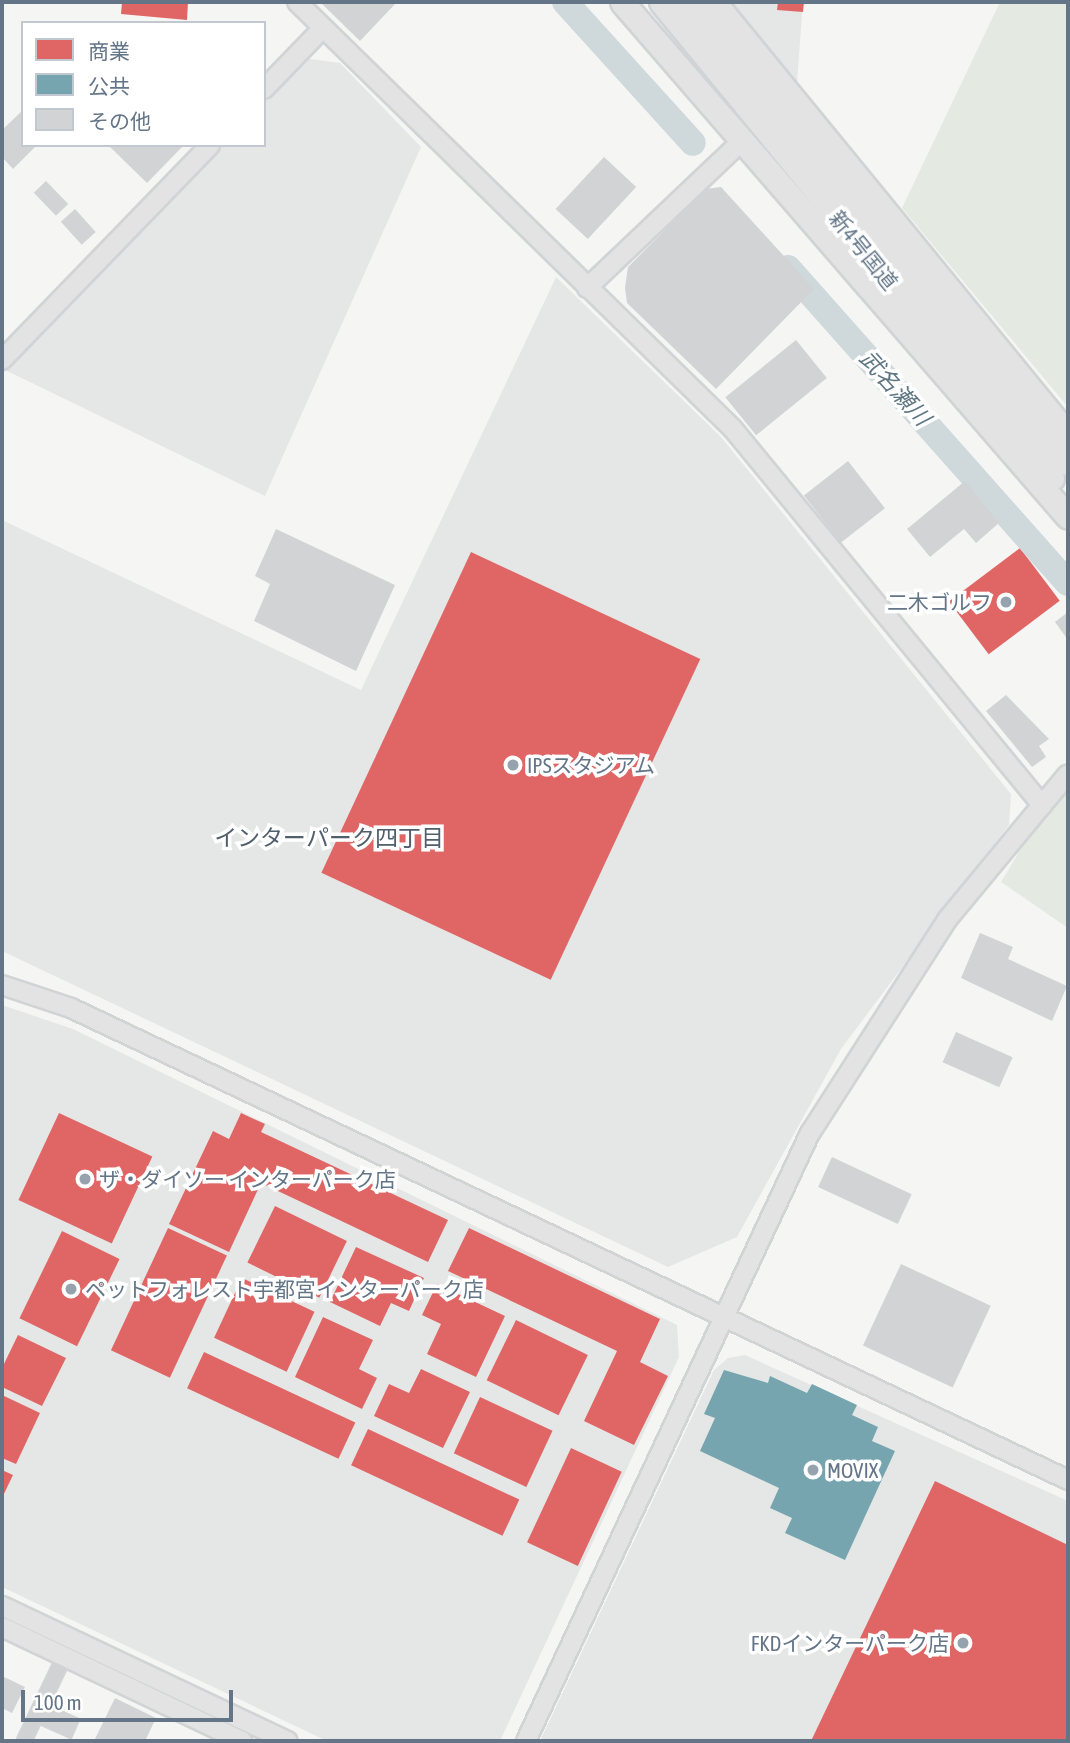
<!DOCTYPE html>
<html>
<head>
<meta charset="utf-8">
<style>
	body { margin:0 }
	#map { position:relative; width:1070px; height:1743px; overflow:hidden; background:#f5f6f4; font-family:"Asap Condensed","Noto Sans JP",sans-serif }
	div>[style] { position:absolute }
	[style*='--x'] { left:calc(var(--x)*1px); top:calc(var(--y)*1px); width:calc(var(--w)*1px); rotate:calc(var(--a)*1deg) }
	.built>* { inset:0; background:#e5e7e6 }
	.green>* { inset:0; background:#e4e9e2 }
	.shops>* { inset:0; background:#e06666; transform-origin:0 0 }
	.public>* { inset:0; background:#76a5af }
	.river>* { height:26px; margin:-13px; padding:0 13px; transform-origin:13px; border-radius:13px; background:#cfd9dc }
	.building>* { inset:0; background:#d1d3d4; transform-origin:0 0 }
	.roads { filter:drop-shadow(2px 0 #d1d4d5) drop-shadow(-2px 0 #d1d4d5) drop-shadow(0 2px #d1d4d5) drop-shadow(0 -2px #d1d4d5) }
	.street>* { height:12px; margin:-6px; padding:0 6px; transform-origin:6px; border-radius:6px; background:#d1d2d3 }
	.secondary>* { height:18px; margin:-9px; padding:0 9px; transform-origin:9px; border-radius:9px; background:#e3e3e4 }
	.highway>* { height:23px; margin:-11.5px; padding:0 11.5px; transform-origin:11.5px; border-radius:11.5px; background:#e3e3e4 }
	.dots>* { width:19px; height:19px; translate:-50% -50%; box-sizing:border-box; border:4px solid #fff; border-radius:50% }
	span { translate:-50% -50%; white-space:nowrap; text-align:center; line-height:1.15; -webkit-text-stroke:7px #fff; paint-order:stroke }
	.street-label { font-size:21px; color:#637587 }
	.poi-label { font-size:21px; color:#637587 }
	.right { translate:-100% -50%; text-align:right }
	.left { translate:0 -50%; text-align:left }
	.water-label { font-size:23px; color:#5f7783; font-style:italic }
	.neighbourhood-label { font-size:23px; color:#515e6b }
	.frame { position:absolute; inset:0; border:4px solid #637587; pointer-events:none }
	.legend { position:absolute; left:21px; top:21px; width:245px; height:126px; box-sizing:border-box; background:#fff; border:2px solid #c1c8cf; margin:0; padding:9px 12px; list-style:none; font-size:21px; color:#637587 }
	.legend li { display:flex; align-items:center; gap:14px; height:35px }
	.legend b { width:35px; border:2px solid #c1c8cf }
	.scale { position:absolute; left:21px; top:1690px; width:212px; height:32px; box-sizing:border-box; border:4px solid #637587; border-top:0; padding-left:9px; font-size:21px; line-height:24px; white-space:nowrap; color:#637587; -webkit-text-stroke:5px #fff; paint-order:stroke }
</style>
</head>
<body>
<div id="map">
	<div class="built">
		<i style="clip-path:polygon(731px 2px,803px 2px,797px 83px)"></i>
		<i style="clip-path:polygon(303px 58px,340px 63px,421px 147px,265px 496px,3px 369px,217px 145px,264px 145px,264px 95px)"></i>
		<i style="clip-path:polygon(556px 277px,721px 437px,1011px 794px,1009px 825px,841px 1049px,737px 1237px,668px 1267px,2px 951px,2px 520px,361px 690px)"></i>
		<i style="clip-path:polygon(2px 1005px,73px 1029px,677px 1325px,679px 1357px,500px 1741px,327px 1741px,2px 1587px)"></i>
		<i style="clip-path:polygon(745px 1355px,1068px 1501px,1068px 1741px,540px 1741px,714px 1370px,728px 1358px)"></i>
	</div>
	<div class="green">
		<i style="clip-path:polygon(1000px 2px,1068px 2px,1068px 407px,902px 208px)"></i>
		<i style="clip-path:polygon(1068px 791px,1068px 928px,1001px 882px,1032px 830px)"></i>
	</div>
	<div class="shops">
		<i style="clip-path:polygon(122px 2px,188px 2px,187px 20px,121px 14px)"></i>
		<i style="clip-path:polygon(778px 2px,804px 2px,803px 12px,777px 10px)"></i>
		<i style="left:1020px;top:548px;width:66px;height:89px;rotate:53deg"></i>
		<i style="left:471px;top:552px;width:253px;height:354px;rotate:25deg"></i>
		<i style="left:59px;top:1113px;width:103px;height:96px;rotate:25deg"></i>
		<i style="clip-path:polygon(241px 1113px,265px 1124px,261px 1132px,448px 1220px,428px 1262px,261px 1183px,229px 1252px,169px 1224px,213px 1131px,229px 1139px)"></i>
		<i style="left:275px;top:1206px;width:80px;height:63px;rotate:26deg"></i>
		<i style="left:168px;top:1228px;width:65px;height:135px;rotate:25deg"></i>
		<i style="clip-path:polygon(469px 1228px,660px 1319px,640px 1362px,668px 1376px,634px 1445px,584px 1421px,617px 1351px,448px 1271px)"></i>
		<i style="left:62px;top:1231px;width:64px;height:97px;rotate:26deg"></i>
		<i style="clip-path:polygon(356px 1247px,424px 1278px,409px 1311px,391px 1303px,380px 1326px,330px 1302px)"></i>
		<i style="left:242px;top:1278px;width:80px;height:66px;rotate:25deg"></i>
		<i style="clip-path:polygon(437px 1284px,505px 1316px,476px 1377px,427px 1354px,441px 1324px,422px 1315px)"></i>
		<i style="clip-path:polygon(323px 1317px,373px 1340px,359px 1369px,377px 1378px,362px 1409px,295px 1377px)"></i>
		<i style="left:516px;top:1320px;width:80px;height:67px;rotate:26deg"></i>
		<i style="clip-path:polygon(18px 1335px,66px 1358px,42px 1406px,2px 1387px,2px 1368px)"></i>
		<i style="left:204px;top:1352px;width:167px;height:40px;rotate:25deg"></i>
		<i style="clip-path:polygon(421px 1369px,470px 1392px,443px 1448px,374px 1416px,389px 1384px,409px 1393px)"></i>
		<i style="clip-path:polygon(2px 1395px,40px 1413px,16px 1464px,2px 1458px)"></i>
		<i style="left:480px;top:1397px;width:80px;height:62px;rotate:25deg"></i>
		<i style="left:368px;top:1429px;width:167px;height:40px;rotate:25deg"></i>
		<i style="left:571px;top:1448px;width:56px;height:104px;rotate:25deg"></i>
		<i style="clip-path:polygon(2px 1470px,13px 1475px,2px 1498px)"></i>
		<i style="clip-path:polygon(935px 1481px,1068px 1545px,1068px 1741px,811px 1741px)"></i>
	</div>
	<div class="public">
		<i style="clip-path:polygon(724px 1370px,768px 1383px,770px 1376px,807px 1393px,812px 1384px,857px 1405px,852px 1415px,878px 1427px,872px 1441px,895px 1451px,845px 1560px,785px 1533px,792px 1518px,770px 1508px,779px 1488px,700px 1451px,715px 1418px,704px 1414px)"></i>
	</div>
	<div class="river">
		<i style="--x:565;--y:2;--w:190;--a:47.8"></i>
		<i style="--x:788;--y:268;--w:421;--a:48.4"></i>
	</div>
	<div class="building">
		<i style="clip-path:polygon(320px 2px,397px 2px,360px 41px)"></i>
		<i style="clip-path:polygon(23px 110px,23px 145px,37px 145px,13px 169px,2px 157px,2px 130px)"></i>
		<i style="clip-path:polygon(108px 145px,184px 145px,147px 183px)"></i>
		<i style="left:604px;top:157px;width:44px;height:71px;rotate:43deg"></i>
		<i style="left:46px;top:181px;width:32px;height:17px;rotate:46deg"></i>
		<i style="clip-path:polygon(721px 187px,814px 289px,716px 389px,627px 303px,625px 288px,628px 267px,706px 189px)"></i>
		<i style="left:75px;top:209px;width:31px;height:19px;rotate:48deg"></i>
		<i style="left:796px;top:340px;width:49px;height:91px;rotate:51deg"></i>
		<i style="left:848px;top:461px;width:60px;height:56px;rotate:52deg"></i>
		<i style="clip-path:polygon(965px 481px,999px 523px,976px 543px,964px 529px,930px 557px,907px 529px)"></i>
		<i style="clip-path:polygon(276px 529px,395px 585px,356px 671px,254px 621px,270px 584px,255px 576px)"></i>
		<i style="clip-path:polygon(1068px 612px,1068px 640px,1055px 622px)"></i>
		<i style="clip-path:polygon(1006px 695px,1049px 739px,1039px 746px,1046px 757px,1032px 767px,986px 711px)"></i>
		<i style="clip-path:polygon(980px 933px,1013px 947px,1008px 959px,1067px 986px,1052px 1021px,961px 978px)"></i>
		<i style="left:956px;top:1032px;width:62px;height:33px;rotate:24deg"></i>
		<i style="left:832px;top:1157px;width:88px;height:33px;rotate:25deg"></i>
		<i style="left:901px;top:1264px;width:99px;height:90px;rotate:25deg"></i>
		<i style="clip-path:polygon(2px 1676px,25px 1687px,12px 1713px,2px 1708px)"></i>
		<i style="clip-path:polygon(115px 1698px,156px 1718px,145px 1741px,94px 1741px)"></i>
		<i style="left:48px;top:1704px;width:36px;height:23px;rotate:24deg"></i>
	</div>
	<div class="roads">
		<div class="street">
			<i style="--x:24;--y:1741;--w:93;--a:-64.5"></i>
		</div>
		<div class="secondary">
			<i style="--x:297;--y:2;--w:610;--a:44.4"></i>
			<i style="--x:733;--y:429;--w:487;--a:50.6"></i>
			<i style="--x:1042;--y:805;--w:149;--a:129.6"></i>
			<i style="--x:947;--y:920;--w:253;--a:122.7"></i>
			<i style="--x:810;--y:1133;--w:671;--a:115.04"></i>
			<i style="--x:264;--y:89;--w:81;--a:-46"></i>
			<i style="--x:587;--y:288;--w:212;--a:-43.5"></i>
			<i style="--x:2;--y:360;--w:299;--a:-45.9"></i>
			<i style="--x:1042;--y:805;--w:40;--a:-50"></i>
			<i style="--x:2;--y:985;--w:73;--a:18.4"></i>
			<i style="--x:71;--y:1008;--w:1103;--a:25.33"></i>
			<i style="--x:2;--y:1606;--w:316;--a:25.3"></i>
			<i style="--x:2;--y:1627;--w:266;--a:25.4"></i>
		</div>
		<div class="highway">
			<i style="--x:622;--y:2;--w:681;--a:49.11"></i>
			<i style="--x:661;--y:2;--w:616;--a:50.6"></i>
			<i style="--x:686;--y:2;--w:599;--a:50.35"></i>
			<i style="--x:714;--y:2;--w:559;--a:50.73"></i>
		</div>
	</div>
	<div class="dots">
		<i style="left:1006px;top:602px;background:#96a2ad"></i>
		<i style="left:513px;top:765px;background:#96a2ad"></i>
		<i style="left:85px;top:1179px;background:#96a2ad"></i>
		<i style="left:71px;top:1289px;background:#96a2ad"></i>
		<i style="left:813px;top:1470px;background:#96a2ad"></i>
		<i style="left:963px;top:1643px;background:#96a2ad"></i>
	</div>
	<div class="street-label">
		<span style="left:864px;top:250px;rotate:51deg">新4号国道</span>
	</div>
	<div class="poi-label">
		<span class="right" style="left:992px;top:602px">二木ゴルフ</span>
		<span class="left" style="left:527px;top:765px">IPSスタジアム</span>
		<span class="left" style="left:99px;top:1179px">ザ・ダイソー インターパーク店</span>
		<span class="left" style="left:85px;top:1289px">ペットフォレスト宇都宮インターパーク店</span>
		<span class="left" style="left:827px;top:1470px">MOVIX</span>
		<span class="right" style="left:949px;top:1643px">FKDインターパーク店</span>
	</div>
	<div class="water-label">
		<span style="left:895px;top:388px;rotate:48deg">武名瀬川</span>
	</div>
	<div class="neighbourhood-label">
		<span style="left:329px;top:838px">インターパーク四丁目</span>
	</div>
	<div class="frame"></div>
	<ul class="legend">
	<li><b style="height:19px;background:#e06666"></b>商業</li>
	<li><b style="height:19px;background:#76a5af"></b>公共</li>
	<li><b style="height:19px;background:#d1d3d4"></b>その他</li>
	</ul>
	<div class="scale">100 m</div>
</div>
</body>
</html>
